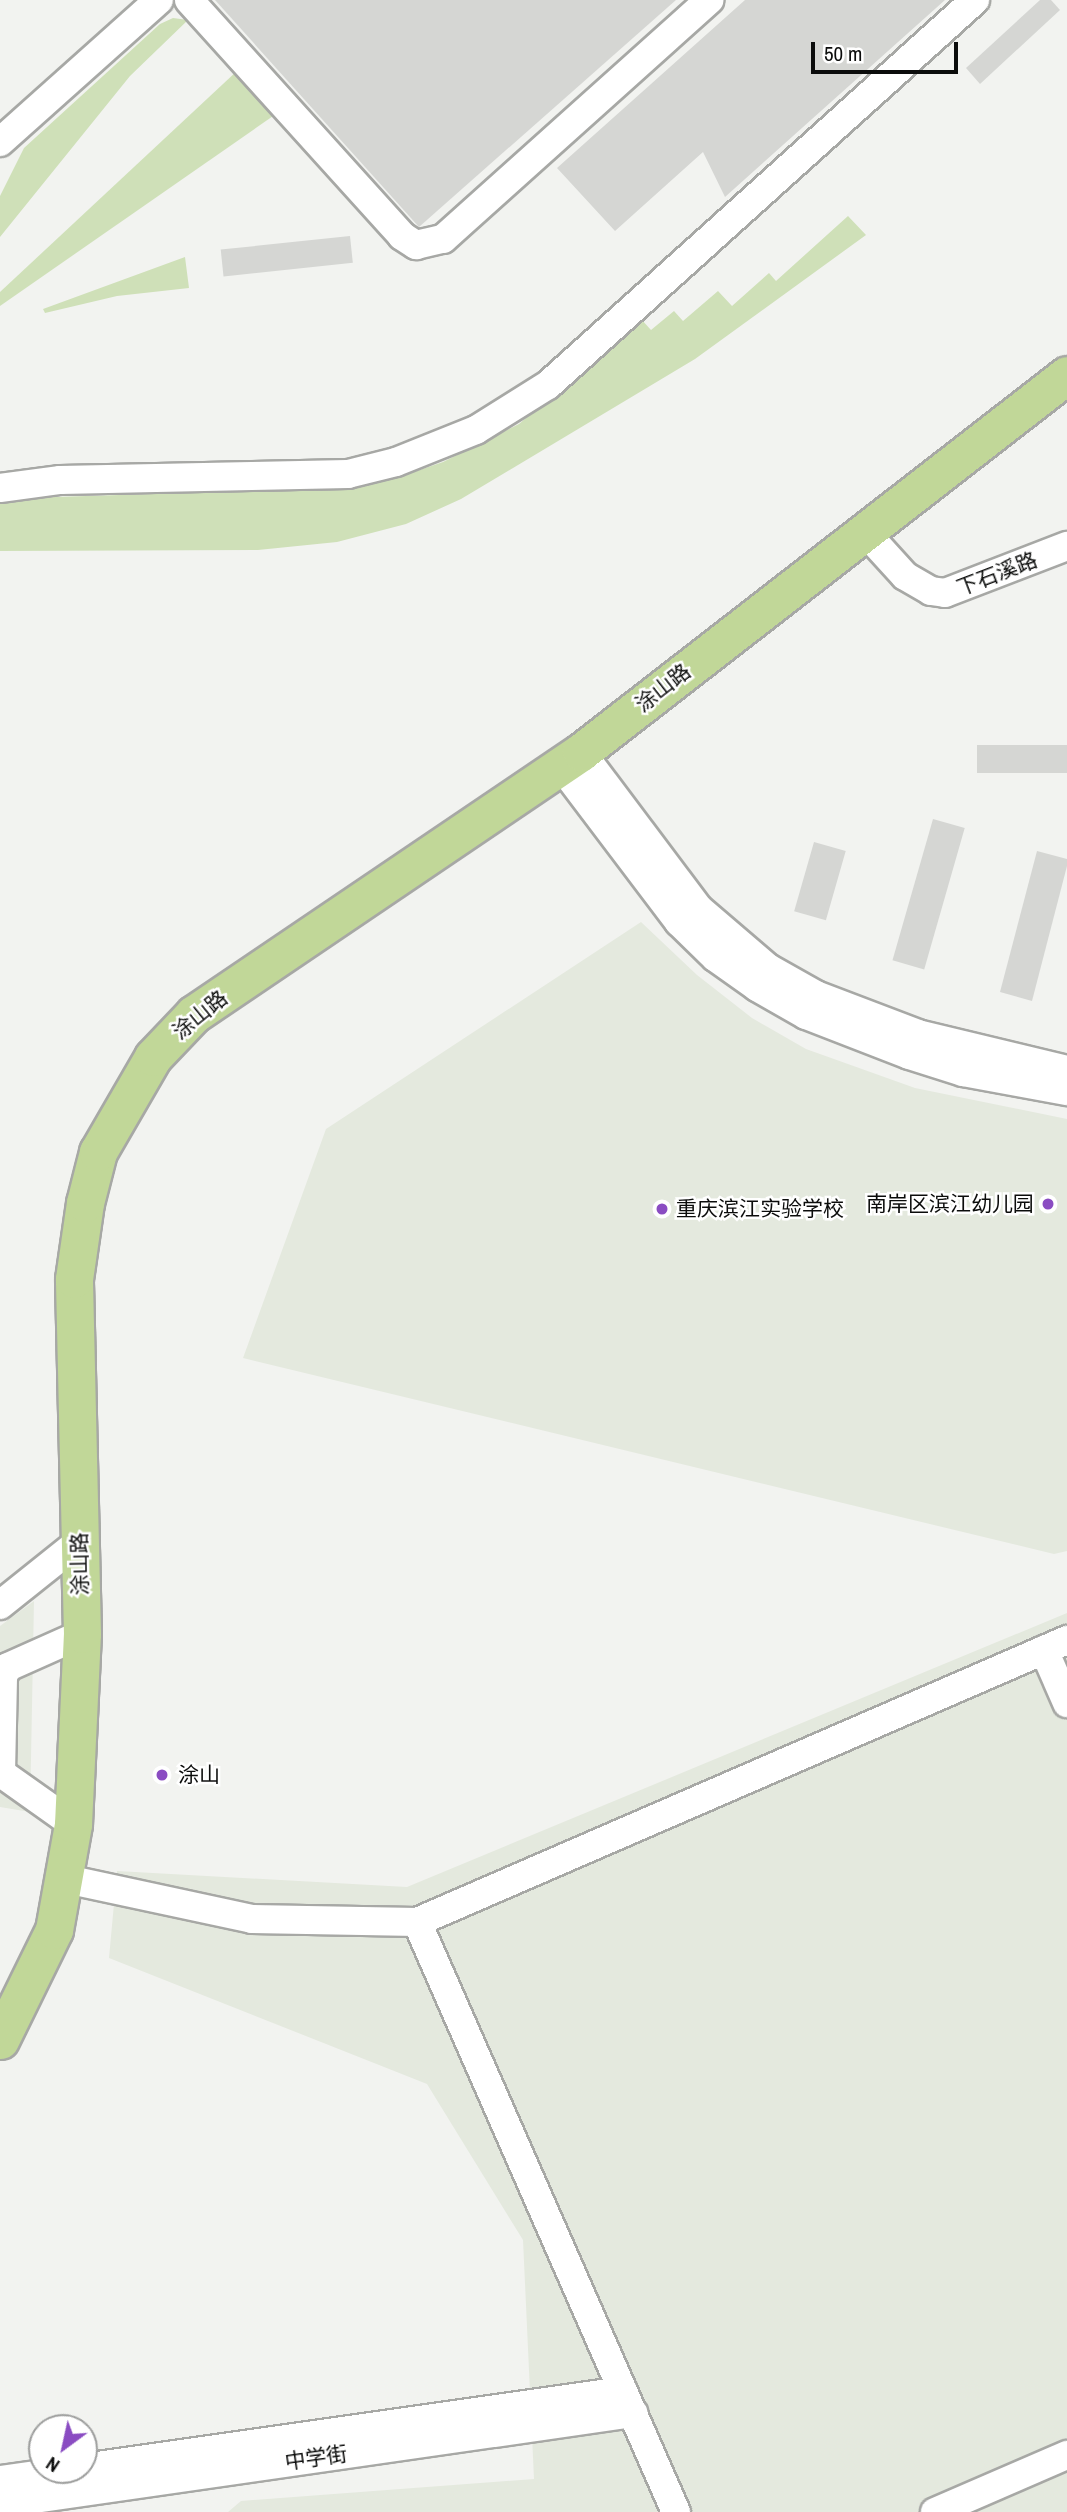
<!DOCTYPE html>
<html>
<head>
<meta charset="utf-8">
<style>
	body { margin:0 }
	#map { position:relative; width:1067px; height:2512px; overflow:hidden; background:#f2f3f0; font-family:"Archivo Narrow","Noto Sans SC",sans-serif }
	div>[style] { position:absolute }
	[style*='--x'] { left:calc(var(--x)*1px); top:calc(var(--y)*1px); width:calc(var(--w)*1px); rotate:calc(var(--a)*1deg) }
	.built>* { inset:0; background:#e4e9de }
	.green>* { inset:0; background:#cfe0b8 }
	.building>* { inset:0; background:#d5d6d3; transform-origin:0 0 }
	.roads { filter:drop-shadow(2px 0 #a7a8a5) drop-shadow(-2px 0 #a7a8a5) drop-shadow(0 2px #a7a8a5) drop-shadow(0 -2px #a7a8a5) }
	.minor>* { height:28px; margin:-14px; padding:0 14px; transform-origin:14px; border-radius:14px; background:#fff }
	.major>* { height:37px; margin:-18.5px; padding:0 18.5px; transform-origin:18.5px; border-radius:18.5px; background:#c1d798 }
	.dots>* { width:19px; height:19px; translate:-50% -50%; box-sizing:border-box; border:4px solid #fff; border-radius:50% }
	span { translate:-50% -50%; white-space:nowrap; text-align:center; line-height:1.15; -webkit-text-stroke:5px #fff; paint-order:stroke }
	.street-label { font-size:21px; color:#0b0c0b }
	.poi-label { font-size:21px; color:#0b0c0b }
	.right { translate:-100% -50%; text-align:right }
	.left { translate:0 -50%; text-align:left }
	.north { position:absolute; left:28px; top:2414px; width:70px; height:70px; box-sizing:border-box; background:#fff; border:2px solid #9d9e9d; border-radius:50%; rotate:213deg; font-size:19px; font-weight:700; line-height:28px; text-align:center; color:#0b0c0b }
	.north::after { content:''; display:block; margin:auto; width:24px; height:32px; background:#8a4cc2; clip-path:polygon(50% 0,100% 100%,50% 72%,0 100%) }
	.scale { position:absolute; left:811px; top:42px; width:147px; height:32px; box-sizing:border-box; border:4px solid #0b0c0b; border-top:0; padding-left:9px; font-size:21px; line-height:24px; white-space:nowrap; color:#0b0c0b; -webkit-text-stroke:5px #fff; paint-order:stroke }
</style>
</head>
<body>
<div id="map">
	<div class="built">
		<i style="clip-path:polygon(641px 922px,697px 975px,752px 1018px,806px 1049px,915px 1088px,1067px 1119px,1067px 1551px,1054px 1554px,243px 1358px,326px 1129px)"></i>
		<i style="clip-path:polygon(34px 1601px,30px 1812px,0 1807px,0 1626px)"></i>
		<i style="clip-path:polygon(1067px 1613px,1067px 2512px,228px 2512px,241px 2501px,534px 2479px,523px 2240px,427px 2084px,109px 1958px,117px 1871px,407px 1887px)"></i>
	</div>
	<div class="green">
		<i style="clip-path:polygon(173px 18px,188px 20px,130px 76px,0 237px,0 196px,24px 148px,160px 24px)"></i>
		<i style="clip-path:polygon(238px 70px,276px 114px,0 306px,0 292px)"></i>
		<i style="clip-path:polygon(848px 216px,866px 235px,695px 359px,461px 499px,406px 524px,337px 542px,258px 550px,0 551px,0 504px,54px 497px,346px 488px,396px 478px,443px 462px,519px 424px,641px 319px,651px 330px,674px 311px,683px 321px,718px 291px,732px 306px,769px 273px,776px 281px)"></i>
		<i style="clip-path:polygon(185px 257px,189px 288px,117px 296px,45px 313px,43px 309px)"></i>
	</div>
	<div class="building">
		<i style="clip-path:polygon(215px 0,676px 0,419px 227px)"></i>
		<i style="clip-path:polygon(745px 0,945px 0,725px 197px,703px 152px,615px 231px,557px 168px)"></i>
		<i style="clip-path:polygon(1040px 0,1051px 0,1060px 10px,980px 84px,966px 68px)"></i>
		<i style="left:350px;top:236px;width:27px;height:130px;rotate:84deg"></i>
		<i style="left:1067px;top:745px;width:28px;height:90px;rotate:90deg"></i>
		<i style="left:933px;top:819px;width:33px;height:147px;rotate:16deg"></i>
		<i style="left:814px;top:842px;width:33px;height:72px;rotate:16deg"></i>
		<i style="clip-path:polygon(1037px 851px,1067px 859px,1067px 866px,1032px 1001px,1000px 992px)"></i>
	</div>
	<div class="roads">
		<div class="minor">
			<i style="--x:189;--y:0;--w:318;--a:47.9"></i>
			<i style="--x:402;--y:236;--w:17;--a:33"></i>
			<i style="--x:416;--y:245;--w:28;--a:-13"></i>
			<i style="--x:443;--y:239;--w:358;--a:-41.9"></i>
			<i style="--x:0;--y:142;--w:213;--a:-41.8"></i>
			<i style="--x:0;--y:488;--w:61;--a:-7.6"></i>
			<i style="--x:60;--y:480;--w:288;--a:-1.2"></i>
			<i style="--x:348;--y:474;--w:49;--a:-14"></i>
			<i style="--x:396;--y:462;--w:86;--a:-21.8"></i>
			<i style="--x:476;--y:430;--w:85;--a:-32"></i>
			<i style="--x:548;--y:385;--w:575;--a:-42.04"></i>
			<i style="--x:865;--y:532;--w:59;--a:47.7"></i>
			<i style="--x:905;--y:576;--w:30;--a:30"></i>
			<i style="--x:931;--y:591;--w:14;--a:8"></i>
			<i style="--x:945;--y:593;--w:131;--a:-21.1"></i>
			<i style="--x:581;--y:752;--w:196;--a:53.1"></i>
			<i style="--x:699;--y:909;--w:91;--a:40.5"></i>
			<i style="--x:768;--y:968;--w:55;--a:29.4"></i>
			<i style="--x:816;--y:995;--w:109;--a:20.9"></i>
			<i style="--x:918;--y:1034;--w:153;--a:13.6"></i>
			<i style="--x:561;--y:766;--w:196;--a:52.9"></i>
			<i style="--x:679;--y:922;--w:50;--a:44.2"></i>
			<i style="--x:715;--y:957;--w:52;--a:35.5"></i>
			<i style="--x:757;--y:987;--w:56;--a:29.7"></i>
			<i style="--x:806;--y:1015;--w:110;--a:21.2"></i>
			<i style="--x:909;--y:1055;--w:57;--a:17.5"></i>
			<i style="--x:963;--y:1072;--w:106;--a:10.4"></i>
			<i style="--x:0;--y:1605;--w:101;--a:-38.6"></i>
			<i style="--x:1044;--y:1650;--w:58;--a:66.5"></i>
			<i style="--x:73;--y:1824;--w:88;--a:-144.7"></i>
			<i style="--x:1;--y:1773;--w:97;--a:-88.8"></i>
			<i style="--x:3;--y:1676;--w:10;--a:-61"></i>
			<i style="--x:8;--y:1667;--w:81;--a:-24"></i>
			<i style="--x:66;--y:1879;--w:190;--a:12.1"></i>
			<i style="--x:252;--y:1919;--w:165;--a:1"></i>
			<i style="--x:84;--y:2468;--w:544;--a:-8.13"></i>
			<i style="--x:0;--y:2480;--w:73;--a:-7.9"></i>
			<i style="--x:0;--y:2504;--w:640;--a:-8.18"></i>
			<i style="--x:676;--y:2512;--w:644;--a:-113.7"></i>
			<i style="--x:417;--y:1922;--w:709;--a:-23.45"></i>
			<i style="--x:935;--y:2512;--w:144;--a:-23.4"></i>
		</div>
		<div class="major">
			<i style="--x:0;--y:2040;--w:123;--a:-63.9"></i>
			<i style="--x:54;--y:1930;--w:108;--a:-79.8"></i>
			<i style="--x:73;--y:1824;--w:190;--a:-87.3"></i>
			<i style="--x:82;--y:1634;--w:355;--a:-91.3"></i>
			<i style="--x:74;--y:1279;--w:77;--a:-81.8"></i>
			<i style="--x:85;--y:1203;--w:53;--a:-75.7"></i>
			<i style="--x:98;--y:1152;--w:110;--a:-59.9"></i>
			<i style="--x:153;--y:1057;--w:59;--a:-46.4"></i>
			<i style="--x:194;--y:1014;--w:467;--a:-34.1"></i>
			<i style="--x:581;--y:752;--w:615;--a:-37.8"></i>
		</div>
	</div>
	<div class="dots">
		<i style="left:1048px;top:1204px;background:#8a4cc2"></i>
		<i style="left:662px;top:1209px;background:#8a4cc2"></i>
		<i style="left:162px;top:1775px;background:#8a4cc2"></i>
	</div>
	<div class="street-label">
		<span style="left:997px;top:574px;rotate:-21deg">下石溪路</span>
		<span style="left:663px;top:688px;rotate:-38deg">涂山路</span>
		<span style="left:200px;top:1015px;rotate:-39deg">涂山路</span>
		<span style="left:80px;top:1564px;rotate:-91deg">涂山路</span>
		<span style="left:316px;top:2458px;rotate:-8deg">中学街</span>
	</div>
	<div class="poi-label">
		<span class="right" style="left:1034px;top:1204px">南岸区滨江幼儿园</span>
		<span class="left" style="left:676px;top:1209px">重庆滨江实验学校</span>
		<span class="left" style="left:178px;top:1775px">涂山</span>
	</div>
	<div class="north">N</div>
	<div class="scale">50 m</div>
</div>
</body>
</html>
